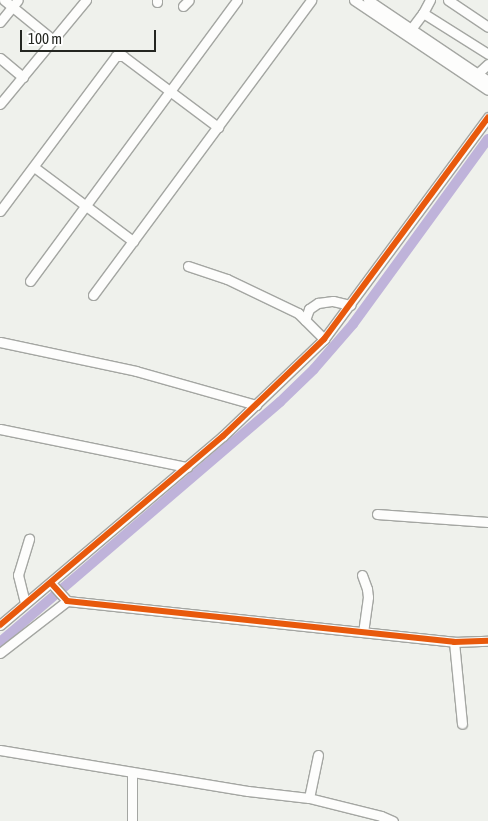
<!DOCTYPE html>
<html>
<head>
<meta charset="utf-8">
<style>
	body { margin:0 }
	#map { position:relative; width:488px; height:821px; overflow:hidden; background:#eff1ec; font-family:"Asap Condensed",sans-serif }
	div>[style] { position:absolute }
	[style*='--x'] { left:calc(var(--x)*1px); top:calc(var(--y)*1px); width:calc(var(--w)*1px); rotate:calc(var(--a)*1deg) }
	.canal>* { height:10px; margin:-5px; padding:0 5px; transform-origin:5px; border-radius:5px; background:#bfb3da }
	.roads { filter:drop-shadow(1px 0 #a4a6a2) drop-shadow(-1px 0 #a4a6a2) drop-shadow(0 1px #a4a6a2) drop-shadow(0 -1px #a4a6a2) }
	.minor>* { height:9px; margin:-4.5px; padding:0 4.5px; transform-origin:4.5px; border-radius:4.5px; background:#fdfdfc }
	.cycleway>* { height:6px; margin:-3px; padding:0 3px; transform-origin:3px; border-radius:3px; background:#e8590c }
	span { translate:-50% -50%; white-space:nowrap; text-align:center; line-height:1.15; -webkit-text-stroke:5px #fff; paint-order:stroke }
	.scale { position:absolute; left:20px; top:30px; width:136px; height:22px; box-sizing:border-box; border:2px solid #242621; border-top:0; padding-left:6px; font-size:15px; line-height:18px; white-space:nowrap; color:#242621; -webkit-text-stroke:4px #fff; paint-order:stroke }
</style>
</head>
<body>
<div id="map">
	<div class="canal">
		<i style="--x:0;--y:642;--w:369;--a:-40.6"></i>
		<i style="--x:280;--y:402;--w:47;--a:-44.1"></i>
		<i style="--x:314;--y:369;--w:60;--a:-49.1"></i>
		<i style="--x:353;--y:324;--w:229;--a:-53.9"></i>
	</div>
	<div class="roads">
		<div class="minor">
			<i style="--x:4;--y:0;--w:63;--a:39.2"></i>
			<i style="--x:354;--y:0;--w:161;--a:33.9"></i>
			<i style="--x:368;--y:0;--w:145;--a:34"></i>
			<i style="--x:448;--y:0;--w:48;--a:34"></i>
			<i style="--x:157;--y:2;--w:2;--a:-90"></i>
			<i style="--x:183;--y:6;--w:8;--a:-45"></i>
			<i style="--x:423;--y:13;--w:77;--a:32.2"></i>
			<i style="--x:0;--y:22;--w:28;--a:-51"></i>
			<i style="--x:411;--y:29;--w:20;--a:-53"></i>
			<i style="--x:423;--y:13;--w:15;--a:-62"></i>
			<i style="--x:0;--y:58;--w:30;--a:40"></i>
			<i style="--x:477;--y:74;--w:15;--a:-42"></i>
			<i style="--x:0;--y:104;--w:135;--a:-50.4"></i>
			<i style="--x:34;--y:167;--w:124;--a:36.8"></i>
			<i style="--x:0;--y:211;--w:194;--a:-53.2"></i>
			<i style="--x:116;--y:56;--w:7;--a:0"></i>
			<i style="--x:123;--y:56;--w:119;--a:36.8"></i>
			<i style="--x:188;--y:266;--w:41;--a:18.4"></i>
			<i style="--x:227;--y:279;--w:79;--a:25.6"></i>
			<i style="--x:298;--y:313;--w:37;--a:45"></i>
			<i style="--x:30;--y:281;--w:349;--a:-53.6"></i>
			<i style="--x:93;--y:295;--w:367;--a:-53.5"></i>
			<i style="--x:305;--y:320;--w:12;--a:-70"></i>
			<i style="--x:309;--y:309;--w:11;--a:-34"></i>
			<i style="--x:318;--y:303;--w:15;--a:-8"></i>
			<i style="--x:333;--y:301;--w:18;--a:13"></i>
			<i style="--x:0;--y:342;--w:139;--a:12"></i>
			<i style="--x:136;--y:371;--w:125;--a:15.8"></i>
			<i style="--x:0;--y:429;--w:191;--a:11.5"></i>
			<i style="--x:377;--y:514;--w:111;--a:4.1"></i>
			<i style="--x:362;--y:575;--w:15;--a:70"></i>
			<i style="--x:367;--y:589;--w:8;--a:83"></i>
			<i style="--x:368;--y:597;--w:35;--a:98"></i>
			<i style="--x:51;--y:583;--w:24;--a:48"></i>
			<i style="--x:67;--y:601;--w:389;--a:6"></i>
			<i style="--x:454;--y:642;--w:34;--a:-2"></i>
			<i style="--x:25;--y:603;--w:29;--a:-104"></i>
			<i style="--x:18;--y:575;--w:38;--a:-73"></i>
			<i style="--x:0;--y:625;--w:292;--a:-40.3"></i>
			<i style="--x:223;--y:436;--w:140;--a:-43.8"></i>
			<i style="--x:324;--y:339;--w:276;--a:-53.5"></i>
			<i style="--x:454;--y:642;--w:82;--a:84.4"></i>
			<i style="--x:0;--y:653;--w:85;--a:-37.8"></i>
			<i style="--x:0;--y:750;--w:251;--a:9.4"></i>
			<i style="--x:248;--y:791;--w:61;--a:6.5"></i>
			<i style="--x:309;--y:798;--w:74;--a:14"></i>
			<i style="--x:381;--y:816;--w:13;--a:23"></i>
			<i style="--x:132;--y:772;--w:49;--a:90"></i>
			<i style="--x:309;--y:798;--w:44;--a:-78.2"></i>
		</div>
	</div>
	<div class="cycleway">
		<i style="--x:51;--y:583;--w:24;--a:48"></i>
		<i style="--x:67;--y:601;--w:389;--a:6"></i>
		<i style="--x:454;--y:642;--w:34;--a:-2"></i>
		<i style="--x:0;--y:625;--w:292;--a:-40.3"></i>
		<i style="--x:223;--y:436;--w:140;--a:-43.8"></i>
		<i style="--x:324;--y:339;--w:276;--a:-53.5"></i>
	</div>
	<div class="scale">100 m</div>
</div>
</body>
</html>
